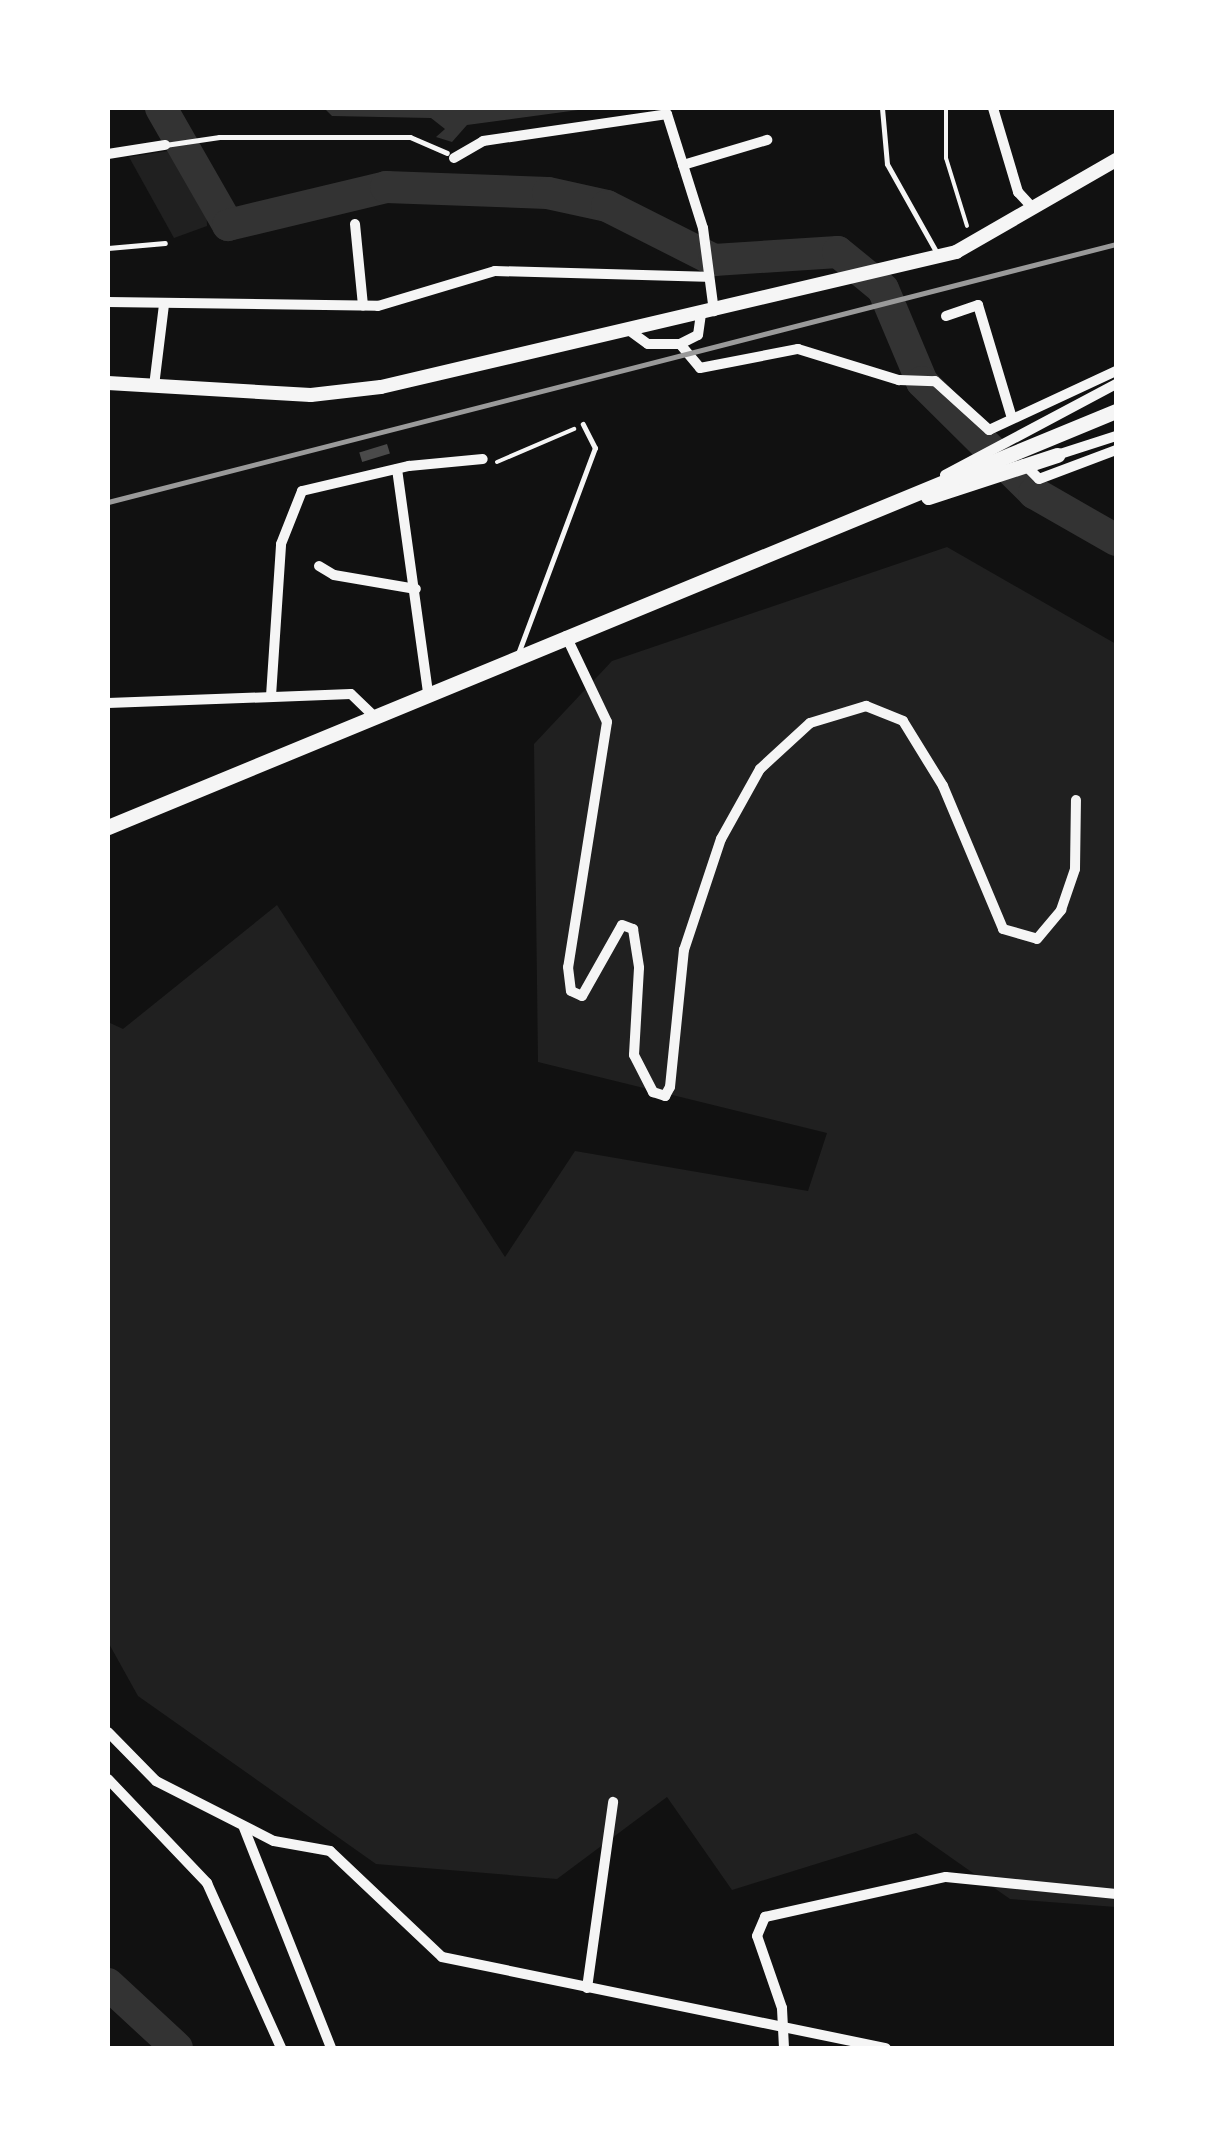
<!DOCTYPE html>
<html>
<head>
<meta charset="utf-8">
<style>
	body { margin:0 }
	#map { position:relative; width:1224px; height:2156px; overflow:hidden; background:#111; font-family:"IBM Plex Serif",serif }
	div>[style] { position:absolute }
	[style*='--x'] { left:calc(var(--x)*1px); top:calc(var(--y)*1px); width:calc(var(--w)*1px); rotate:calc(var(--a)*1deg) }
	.green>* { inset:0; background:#202020 }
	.water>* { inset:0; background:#333 }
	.river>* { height:32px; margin:-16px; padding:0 16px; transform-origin:16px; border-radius:16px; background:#333 }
	.building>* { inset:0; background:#4a4a4a; transform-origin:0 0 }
	.path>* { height:4px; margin:-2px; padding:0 2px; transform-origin:2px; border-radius:2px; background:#f5f5f5 }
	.service>* { height:5px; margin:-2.5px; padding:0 2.5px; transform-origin:2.5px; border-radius:2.5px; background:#f5f5f5 }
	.minor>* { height:10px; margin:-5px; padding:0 5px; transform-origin:5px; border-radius:5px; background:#f5f5f5 }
	.secondary>* { height:14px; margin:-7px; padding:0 7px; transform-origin:7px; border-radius:7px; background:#f5f5f5 }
	.trunk>* { height:15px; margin:-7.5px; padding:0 7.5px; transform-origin:7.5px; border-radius:7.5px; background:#f5f5f5 }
	.rail>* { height:5px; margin:-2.5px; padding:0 2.5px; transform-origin:2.5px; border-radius:2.5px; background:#9a9a9a }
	span { translate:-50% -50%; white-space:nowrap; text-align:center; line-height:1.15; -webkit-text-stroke:10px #fff; paint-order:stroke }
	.frame { position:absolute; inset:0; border:110px solid #fff; pointer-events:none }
</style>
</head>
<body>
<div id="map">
	<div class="green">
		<i style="clip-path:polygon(168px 151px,206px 197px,207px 226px,174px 238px,129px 157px)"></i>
		<i style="clip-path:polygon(947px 547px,1116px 644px,1116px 1907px,1010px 1899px,916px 1833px,732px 1890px,667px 1797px,557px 1879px,376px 1864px,138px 1696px,108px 1642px,108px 1022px,123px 1029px,277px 905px,505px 1257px,575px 1151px,808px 1191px,827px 1133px,538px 1062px,534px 744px,612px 661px)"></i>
	</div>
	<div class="water">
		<i style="clip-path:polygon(324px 108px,593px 108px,467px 125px,452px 142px,436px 137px,445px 129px,431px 118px,332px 116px)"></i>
	</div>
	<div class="river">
		<i style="--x:161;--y:108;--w:135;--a:60.2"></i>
		<i style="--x:228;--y:225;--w:163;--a:-13.5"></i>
		<i style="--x:386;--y:187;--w:162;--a:2.1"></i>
		<i style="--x:548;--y:193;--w:60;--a:12.4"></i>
		<i style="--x:607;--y:206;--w:120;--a:26.8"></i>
		<i style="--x:714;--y:260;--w:124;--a:-3.7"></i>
		<i style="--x:838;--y:252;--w:58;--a:39.4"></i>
		<i style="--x:883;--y:289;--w:101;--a:67.2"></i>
		<i style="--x:922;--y:382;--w:158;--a:44.7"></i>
		<i style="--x:1034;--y:493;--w:95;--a:29.8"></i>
		<i style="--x:108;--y:1984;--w:94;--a:42.8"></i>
	</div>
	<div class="building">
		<i style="left:387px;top:444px;width:10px;height:29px;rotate:73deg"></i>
	</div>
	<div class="path">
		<i style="--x:946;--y:108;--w:50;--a:90"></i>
		<i style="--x:946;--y:158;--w:71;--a:72.8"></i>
		<i style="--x:497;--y:462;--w:84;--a:-23.2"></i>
	</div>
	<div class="service">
		<i style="--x:882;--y:108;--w:56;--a:84.9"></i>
		<i style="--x:887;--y:164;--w:102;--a:60.7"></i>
		<i style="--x:165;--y:145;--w:55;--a:-8.4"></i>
		<i style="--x:219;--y:137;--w:191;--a:0"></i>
		<i style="--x:410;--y:137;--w:40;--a:23.4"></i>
		<i style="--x:108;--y:248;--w:57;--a:-5"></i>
		<i style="--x:519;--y:651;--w:217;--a:-69.5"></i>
		<i style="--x:595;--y:448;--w:27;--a:-117"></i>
	</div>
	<div class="minor">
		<i style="--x:993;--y:108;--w:88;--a:73.4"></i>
		<i style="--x:1018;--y:192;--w:23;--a:47"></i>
		<i style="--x:108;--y:154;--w:58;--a:-9"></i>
		<i style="--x:454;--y:158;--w:34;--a:-30"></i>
		<i style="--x:483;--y:141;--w:186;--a:-8.3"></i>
		<i style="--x:667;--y:114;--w:120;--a:72.5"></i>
		<i style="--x:703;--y:228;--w:84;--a:82.5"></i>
		<i style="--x:683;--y:165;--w:88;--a:-16.6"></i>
		<i style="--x:355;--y:224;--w:82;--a:84.4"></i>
		<i style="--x:108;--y:302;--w:270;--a:0.8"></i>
		<i style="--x:378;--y:306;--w:122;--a:-16.7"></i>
		<i style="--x:495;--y:271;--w:210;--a:1.6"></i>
		<i style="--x:946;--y:316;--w:34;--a:-19"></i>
		<i style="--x:978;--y:305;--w:118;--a:73.3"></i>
		<i style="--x:630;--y:331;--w:22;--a:36"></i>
		<i style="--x:648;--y:344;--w:32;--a:0"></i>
		<i style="--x:680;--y:344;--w:20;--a:-27"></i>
		<i style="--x:698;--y:335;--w:21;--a:-82"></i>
		<i style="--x:680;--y:344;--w:31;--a:50"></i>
		<i style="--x:700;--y:368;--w:100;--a:-11"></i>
		<i style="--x:798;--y:349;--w:106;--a:17.1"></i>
		<i style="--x:899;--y:380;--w:36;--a:2"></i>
		<i style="--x:935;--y:381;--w:73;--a:42.2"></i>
		<i style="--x:989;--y:430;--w:140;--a:-24.9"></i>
		<i style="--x:154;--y:386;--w:82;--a:-83"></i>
		<i style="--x:1057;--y:455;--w:62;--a:-17.9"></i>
		<i style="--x:1024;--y:464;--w:21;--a:45"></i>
		<i style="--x:1039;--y:479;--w:82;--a:-20.6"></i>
		<i style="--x:397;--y:469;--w:225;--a:82.1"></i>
		<i style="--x:945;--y:475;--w:194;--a:-28"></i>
		<i style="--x:319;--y:566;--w:17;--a:31"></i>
		<i style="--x:334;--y:575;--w:83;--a:9.7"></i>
		<i style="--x:566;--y:636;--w:95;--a:64.5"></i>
		<i style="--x:607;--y:722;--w:248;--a:99"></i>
		<i style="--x:568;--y:967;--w:24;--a:83"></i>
		<i style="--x:571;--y:991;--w:12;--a:24"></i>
		<i style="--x:582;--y:996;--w:81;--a:-60.6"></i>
		<i style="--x:622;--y:925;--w:12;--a:20"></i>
		<i style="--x:633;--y:929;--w:39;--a:81"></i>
		<i style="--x:639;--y:968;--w:87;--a:93.3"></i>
		<i style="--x:634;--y:1055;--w:42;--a:62.8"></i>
		<i style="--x:653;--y:1092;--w:13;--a:18"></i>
		<i style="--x:665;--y:1096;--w:10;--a:-61"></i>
		<i style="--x:670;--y:1087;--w:138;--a:-84.2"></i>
		<i style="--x:684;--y:950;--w:117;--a:-71.6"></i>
		<i style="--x:721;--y:839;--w:80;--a:-60.9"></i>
		<i style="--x:760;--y:769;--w:68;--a:-42.6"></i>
		<i style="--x:810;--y:723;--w:59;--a:-16.9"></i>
		<i style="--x:866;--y:706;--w:40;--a:22"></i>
		<i style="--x:903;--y:721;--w:76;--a:58.4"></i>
		<i style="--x:943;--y:786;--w:155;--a:67.2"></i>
		<i style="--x:1003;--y:929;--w:35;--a:16"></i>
		<i style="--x:1037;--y:939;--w:38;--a:-50"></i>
		<i style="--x:1061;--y:910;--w:43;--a:-71.1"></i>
		<i style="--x:1075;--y:869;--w:69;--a:-89.2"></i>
		<i style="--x:271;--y:696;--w:152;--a:-86.2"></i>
		<i style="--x:281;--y:544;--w:57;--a:-68.4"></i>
		<i style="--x:302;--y:491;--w:110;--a:-13.2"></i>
		<i style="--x:409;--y:466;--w:74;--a:-5.4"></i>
		<i style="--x:108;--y:703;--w:243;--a:-2.1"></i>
		<i style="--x:351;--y:694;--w:29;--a:44"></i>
		<i style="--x:108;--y:1732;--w:69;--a:45.6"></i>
		<i style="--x:156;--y:1781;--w:132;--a:27"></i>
		<i style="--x:274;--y:1841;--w:57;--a:10.1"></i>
		<i style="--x:330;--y:1851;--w:154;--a:43.4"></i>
		<i style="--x:442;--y:1957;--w:453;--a:11.6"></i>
		<i style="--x:108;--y:1779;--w:144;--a:46.4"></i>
		<i style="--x:207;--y:1883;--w:181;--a:65.8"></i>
		<i style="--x:244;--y:1828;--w:237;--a:68.4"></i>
		<i style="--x:587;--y:1988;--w:188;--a:-82"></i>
		<i style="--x:784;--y:2048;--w:40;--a:-92.9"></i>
		<i style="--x:782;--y:2008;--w:76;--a:-109.1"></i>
		<i style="--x:757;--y:1936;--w:21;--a:-67"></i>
		<i style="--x:765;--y:1917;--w:185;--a:-12.5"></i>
		<i style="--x:946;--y:1877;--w:171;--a:5.7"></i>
	</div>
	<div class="secondary">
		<i style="--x:108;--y:383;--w:203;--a:3.4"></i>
		<i style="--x:311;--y:395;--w:70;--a:-6.5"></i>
		<i style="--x:381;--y:387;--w:591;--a:-13.21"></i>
		<i style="--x:956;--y:252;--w:185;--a:-29.9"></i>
	</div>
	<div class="trunk">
		<i style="--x:928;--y:497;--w:136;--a:-18"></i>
		<i style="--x:108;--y:827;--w:1090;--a:-22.43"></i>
	</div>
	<div class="rail">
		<i style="--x:108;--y:502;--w:1040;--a:-14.36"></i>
	</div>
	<div class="frame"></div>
</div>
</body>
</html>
